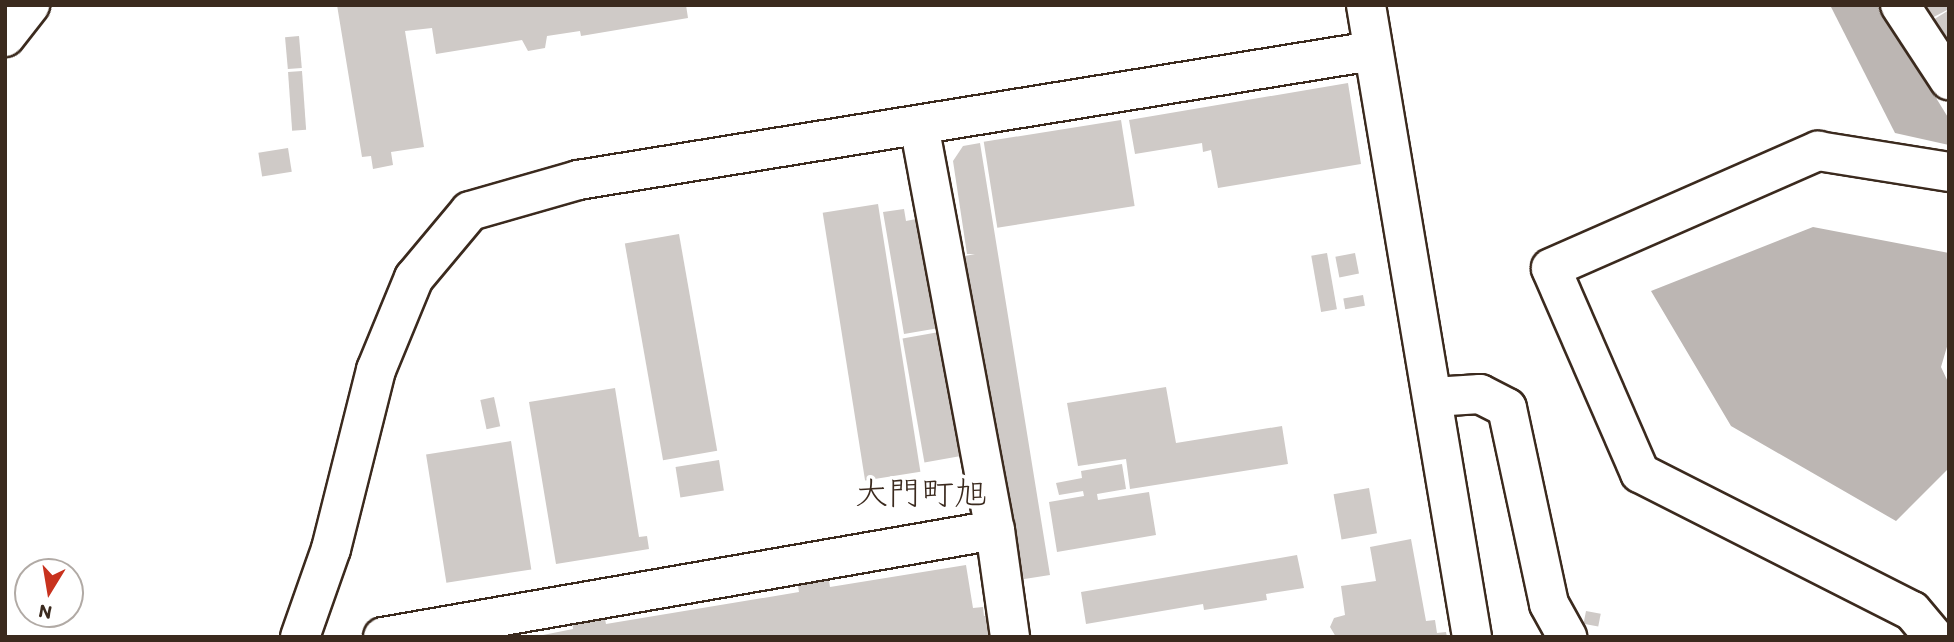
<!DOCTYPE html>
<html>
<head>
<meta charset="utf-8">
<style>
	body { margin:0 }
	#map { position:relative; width:1954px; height:642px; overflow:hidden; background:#fff; font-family:Itim,"Klee One",sans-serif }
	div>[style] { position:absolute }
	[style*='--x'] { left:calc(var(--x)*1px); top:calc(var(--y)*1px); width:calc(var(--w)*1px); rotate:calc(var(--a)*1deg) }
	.water>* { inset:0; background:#bcb6b3 }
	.building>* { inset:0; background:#cfcac7; transform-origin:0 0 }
	.roads { filter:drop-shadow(2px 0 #3b2a1e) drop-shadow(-2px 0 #3b2a1e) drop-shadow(0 2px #3b2a1e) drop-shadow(0 -2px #3b2a1e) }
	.minor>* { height:38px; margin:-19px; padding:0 19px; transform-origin:19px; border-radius:19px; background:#fff }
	span { translate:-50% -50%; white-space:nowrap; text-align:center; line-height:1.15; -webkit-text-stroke:7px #fff; paint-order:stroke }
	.quarter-label { font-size:33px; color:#3b2a1e }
	.frame { position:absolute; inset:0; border:7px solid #3b2a1e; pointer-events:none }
	.north { position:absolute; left:14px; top:558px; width:70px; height:70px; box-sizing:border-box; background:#fff; border:2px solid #b1aaa5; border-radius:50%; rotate:191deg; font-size:19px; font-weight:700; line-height:28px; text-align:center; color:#3b2a1e }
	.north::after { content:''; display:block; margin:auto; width:24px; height:32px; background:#c8321e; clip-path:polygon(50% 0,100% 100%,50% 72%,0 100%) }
</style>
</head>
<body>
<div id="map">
	<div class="water">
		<i style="clip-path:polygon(1830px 5px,1879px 5px,1949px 119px,1949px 145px,1895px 133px)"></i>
		<i style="clip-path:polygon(1813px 227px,1949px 253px,1949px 340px,1941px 367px,1949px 384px,1949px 468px,1896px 521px,1731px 426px,1651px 291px)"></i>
	</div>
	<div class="building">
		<i style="clip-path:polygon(337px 5px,686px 5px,688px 18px,581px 36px,580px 31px,547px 36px,545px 48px,528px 51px,522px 40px,436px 54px,432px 28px,405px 31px,424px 147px,391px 152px,393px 165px,373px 169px,371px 156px,362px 157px)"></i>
		<i style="clip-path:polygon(1948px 5px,1949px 9px,1928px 20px,1921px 7px)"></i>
		<i style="clip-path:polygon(1949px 10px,1949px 48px,1933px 20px)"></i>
		<i style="left:299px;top:36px;width:32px;height:14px;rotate:85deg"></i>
		<i style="left:302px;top:71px;width:59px;height:14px;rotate:86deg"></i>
		<i style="clip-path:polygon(1348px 83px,1361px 164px,1218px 188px,1211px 150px,1203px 152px,1202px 143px,1135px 154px,1129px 120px)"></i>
		<i style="left:1121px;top:120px;width:87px;height:139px;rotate:81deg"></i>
		<i style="clip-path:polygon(980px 143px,1050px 575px,1018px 580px,965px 256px,975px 254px,967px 254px,953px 161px,963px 146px)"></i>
		<i style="left:288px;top:148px;width:24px;height:30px;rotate:81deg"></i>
		<i style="left:878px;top:204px;width:271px;height:56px;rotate:81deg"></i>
		<i style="clip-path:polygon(904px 209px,906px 221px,921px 218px,939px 328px,904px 334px,883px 212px)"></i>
		<i style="left:679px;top:234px;width:220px;height:55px;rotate:80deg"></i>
		<i style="left:1327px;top:253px;width:57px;height:16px;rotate:80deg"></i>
		<i style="left:1355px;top:253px;width:21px;height:20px;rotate:79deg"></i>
		<i style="left:1363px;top:295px;width:11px;height:20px;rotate:80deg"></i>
		<i style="left:939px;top:332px;width:126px;height:37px;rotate:80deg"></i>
		<i style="clip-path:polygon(1166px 387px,1176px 443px,1282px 426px,1288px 464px,1130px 489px,1126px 459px,1078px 466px,1067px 403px)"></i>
		<i style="clip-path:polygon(615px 388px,639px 537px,647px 536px,649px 549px,556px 564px,529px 402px)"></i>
		<i style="left:494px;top:397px;width:30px;height:14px;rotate:78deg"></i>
		<i style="left:511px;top:441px;width:130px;height:86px;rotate:81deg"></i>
		<i style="left:719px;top:460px;width:31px;height:44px;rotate:81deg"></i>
		<i style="clip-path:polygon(1122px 464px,1126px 489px,1097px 494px,1098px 500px,1149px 492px,1156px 535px,1057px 552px,1049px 502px,1084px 496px,1083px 491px,1059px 495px,1056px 483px,1082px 478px,1081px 471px)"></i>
		<i style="left:1369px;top:488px;width:46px;height:36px;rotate:80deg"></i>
		<i style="clip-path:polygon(1411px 539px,1426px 621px,1435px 620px,1437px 633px,1446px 632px,1447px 637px,1336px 637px,1330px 627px,1334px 618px,1345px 615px,1341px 586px,1376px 581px,1370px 547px)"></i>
		<i style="clip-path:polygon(1297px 555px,1304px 588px,1266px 594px,1267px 600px,1204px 610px,1203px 604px,1086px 624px,1081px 592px)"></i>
		<i style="clip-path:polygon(966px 565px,973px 608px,983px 607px,984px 616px,992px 615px,995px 637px,533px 637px,573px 629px,571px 614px,603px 609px,606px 624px,799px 592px,797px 580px,828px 575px,830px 587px)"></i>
		<i style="left:1586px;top:611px;width:15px;height:13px;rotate:11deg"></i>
	</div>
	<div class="roads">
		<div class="minor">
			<i style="--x:1366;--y:5;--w:641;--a:80.48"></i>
			<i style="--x:1900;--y:5;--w:90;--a:56.8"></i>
			<i style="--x:5;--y:37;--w:41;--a:-52"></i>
			<i style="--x:919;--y:125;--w:412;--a:79.4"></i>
			<i style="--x:995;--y:530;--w:108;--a:82"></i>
			<i style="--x:1433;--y:397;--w:47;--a:-3.7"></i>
			<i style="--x:1480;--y:394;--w:30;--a:27"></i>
			<i style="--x:1507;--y:408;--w:200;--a:77.9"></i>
			<i style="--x:1549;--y:604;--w:38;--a:61"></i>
			<i style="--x:300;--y:637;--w:93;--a:-70.6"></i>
			<i style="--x:331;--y:549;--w:185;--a:-75.9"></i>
			<i style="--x:376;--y:370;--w:100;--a:-67.6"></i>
			<i style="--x:414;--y:278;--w:87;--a:-50.1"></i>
			<i style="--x:470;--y:211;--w:112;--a:-16"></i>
			<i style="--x:578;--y:180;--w:804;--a:-9.23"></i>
			<i style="--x:383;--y:637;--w:621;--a:-9.92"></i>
			<i style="--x:1934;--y:637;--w:34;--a:-130"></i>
			<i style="--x:1912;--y:611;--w:305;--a:-153.1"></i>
			<i style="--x:1640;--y:473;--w:223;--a:-113.5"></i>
			<i style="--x:1551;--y:268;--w:292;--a:-23.7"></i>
			<i style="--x:1818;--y:151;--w:133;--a:9.1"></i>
		</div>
	</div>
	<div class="quarter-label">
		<span style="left:921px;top:493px">大門町旭</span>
	</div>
	<div class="frame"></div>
	<div class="north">N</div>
</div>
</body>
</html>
